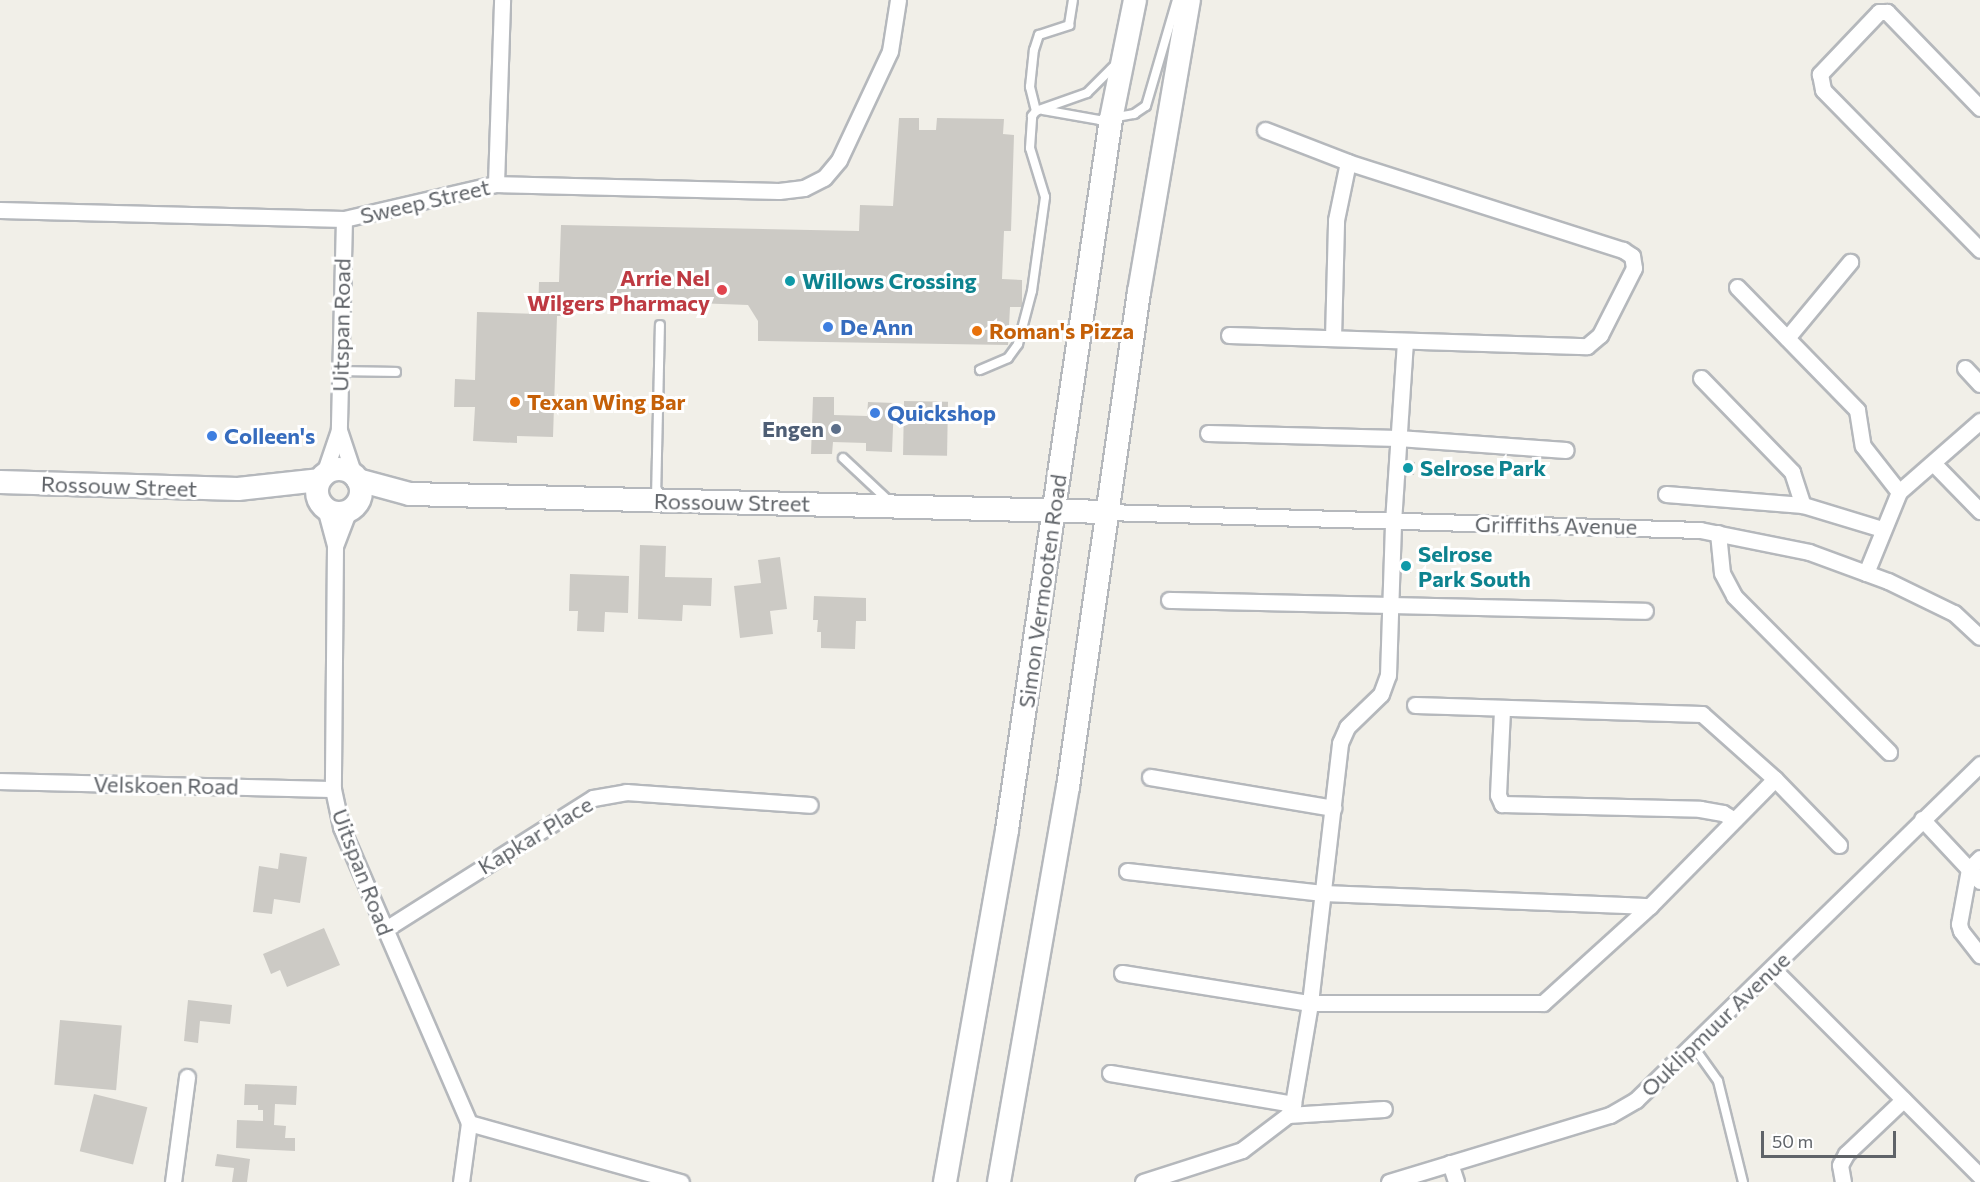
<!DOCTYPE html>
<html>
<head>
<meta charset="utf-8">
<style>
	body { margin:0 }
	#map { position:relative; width:1980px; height:1182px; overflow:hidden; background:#f1efe8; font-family:Commissioner,sans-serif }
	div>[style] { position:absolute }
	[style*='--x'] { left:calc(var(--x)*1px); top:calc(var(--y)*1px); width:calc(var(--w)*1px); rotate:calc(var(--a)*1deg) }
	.building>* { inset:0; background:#cccac5; transform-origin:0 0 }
	.roads { filter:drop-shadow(2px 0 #b5b8bc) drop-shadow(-2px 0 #b5b8bc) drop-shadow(0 2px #b5b8bc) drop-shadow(0 -2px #b5b8bc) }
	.service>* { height:8px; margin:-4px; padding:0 4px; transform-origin:4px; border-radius:4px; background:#fff }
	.minor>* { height:15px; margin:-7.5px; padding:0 7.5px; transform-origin:7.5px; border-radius:7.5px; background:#fff }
	.secondary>* { height:22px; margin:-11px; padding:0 11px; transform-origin:11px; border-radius:11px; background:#fff }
	.secondary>.ring { margin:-11px; padding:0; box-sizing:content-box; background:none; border:22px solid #fff; border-radius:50% }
	.dots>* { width:16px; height:16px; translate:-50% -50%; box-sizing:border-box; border:3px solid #fff; border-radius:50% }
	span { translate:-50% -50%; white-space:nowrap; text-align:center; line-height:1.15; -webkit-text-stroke:6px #fff; paint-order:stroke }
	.street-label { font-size:22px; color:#5f6368 }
	.health-label { font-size:22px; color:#be3a42; font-weight:700 }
	.right { translate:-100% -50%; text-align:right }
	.culture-label { font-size:22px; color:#0d838f; font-weight:700 }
	.left { translate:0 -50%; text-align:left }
	.shop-label { font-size:22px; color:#366cbe; font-weight:700 }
	.food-label { font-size:22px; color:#c56008; font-weight:700 }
	.service-label { font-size:22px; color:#4e5e75; font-weight:700 }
	.scale { position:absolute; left:1761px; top:1131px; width:135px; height:27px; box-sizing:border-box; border:3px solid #5f6368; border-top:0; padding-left:8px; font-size:18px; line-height:21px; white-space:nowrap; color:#5f6368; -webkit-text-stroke:4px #fff; paint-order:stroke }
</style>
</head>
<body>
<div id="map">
	<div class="building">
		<i style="clip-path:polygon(899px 118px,919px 118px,919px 130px,936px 130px,937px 118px,1004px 119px,1003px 134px,1014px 135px,1011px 231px,1004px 231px,1002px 279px,1022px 280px,1022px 307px,1010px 307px,1008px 345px,758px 341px,758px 321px,748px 305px,562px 298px,561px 316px,557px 316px,553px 437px,517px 436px,517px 443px,473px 441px,475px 407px,454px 407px,455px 379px,475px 380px,477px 312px,538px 314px,539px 282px,559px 282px,561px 225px,859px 231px,860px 205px,893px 206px)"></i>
		<i style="clip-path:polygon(813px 397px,834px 397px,834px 415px,867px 416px,868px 402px,894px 403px,892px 452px,866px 451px,866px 443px,833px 442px,832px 454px,811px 454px)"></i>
		<i style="left:904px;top:401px;width:44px;height:54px;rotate:1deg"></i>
		<i style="clip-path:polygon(1402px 461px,1415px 462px,1414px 475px,1402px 475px)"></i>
		<i style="clip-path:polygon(640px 545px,666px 546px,665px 577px,712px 578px,711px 606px,683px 605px,682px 621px,638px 619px)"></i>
		<i style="clip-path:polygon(780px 557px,787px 609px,770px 611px,773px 634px,740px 638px,734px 586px,761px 583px,758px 560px)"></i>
		<i style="clip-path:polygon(1400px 560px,1412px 560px,1411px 573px,1400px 572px)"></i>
		<i style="clip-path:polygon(570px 574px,629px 576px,628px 613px,605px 612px,604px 632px,577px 631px,578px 611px,569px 611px)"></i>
		<i style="clip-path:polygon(814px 596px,866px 598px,866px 621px,856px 621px,855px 649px,821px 648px,821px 632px,817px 632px,818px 620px,813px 620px)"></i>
		<i style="clip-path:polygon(280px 853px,307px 857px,300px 903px,274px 899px,272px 914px,253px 912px,259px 866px,278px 869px)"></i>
		<i style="clip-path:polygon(324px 928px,340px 965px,287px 987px,280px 970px,271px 974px,263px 954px)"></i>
		<i style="clip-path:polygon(188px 1000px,232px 1005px,230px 1024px,200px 1021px,198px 1043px,184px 1041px)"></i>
		<i style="left:60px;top:1020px;width:62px;height:65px;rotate:5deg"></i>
		<i style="clip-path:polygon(245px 1084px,297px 1086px,296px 1105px,275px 1104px,274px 1125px,286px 1126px,285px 1138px,295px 1138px,295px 1151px,236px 1148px,237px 1120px,263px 1121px,263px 1110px,258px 1110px,258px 1105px,244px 1105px)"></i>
		<i style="left:94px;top:1094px;width:55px;height:59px;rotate:14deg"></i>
		<i style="clip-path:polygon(217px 1154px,250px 1159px,247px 1182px,232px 1182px,234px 1168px,215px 1166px)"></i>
	</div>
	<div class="roads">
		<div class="service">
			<i style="--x:1043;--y:110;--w:58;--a:10"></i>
			<i style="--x:1100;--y:120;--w:35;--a:-10"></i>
			<i style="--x:1134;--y:114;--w:14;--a:-34"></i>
			<i style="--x:1146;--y:106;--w:110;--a:-73.7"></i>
			<i style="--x:1036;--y:111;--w:25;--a:-104"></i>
			<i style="--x:1030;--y:87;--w:37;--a:-84"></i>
			<i style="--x:1034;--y:50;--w:16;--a:-72"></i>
			<i style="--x:1039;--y:35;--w:32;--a:-18"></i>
			<i style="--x:1069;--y:25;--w:25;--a:-81"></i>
			<i style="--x:980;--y:370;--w:30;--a:-23"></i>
			<i style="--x:1008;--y:358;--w:17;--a:-54"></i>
			<i style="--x:1018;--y:344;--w:55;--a:-75.2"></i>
			<i style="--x:1032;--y:291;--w:95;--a:-82.1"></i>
			<i style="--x:1045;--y:197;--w:51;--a:-107"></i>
			<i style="--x:1030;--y:148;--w:32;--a:-86"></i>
			<i style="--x:1032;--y:116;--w:6;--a:-51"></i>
			<i style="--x:1036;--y:111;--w:54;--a:-19.4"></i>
			<i style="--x:1087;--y:93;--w:37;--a:-45"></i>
			<i style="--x:340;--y:371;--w:56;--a:1"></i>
			<i style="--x:843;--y:458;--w:64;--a:43.1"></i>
			<i style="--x:656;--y:498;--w:173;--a:-88.7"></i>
			<i style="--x:1693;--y:1046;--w:43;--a:54.5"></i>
			<i style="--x:1718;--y:1081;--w:104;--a:76.1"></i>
		</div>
		<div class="minor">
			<i style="--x:1980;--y:108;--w:134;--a:-134.1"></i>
			<i style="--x:1887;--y:12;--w:8;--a:180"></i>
			<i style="--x:1879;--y:12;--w:86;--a:133.6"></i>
			<i style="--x:1820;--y:74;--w:16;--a:79"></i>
			<i style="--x:1823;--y:90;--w:224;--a:45.5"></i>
			<i style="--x:496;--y:184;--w:184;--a:-88.1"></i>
			<i style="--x:0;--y:210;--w:344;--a:1.5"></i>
			<i style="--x:344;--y:219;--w:156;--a:-13"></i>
			<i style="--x:496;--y:184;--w:283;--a:1.4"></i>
			<i style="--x:779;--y:191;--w:25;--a:-7"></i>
			<i style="--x:804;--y:188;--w:22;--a:-27"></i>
			<i style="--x:824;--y:178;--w:23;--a:-50"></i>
			<i style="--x:839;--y:160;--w:120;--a:-64.9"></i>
			<i style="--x:890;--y:51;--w:52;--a:-81.1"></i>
			<i style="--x:344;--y:219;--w:211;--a:91.4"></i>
			<i style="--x:339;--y:430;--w:47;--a:71.6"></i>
			<i style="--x:1737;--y:287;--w:172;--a:45.7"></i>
			<i style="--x:1857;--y:410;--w:36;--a:81"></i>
			<i style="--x:1863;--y:446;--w:58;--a:52"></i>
			<i style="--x:1229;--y:335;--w:358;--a:1.8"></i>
			<i style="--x:1587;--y:346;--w:17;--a:-40"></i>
			<i style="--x:1600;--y:335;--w:75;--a:-63.1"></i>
			<i style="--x:1634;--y:268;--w:12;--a:-99"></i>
			<i style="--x:1632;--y:256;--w:11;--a:-146"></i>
			<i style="--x:1623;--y:250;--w:289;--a:-162.3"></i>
			<i style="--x:1348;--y:162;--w:89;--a:-158.9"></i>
			<i style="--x:1333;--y:338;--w:118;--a:-88.5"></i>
			<i style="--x:1336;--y:220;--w:59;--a:-78.3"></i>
			<i style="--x:1787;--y:338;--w:99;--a:-50.3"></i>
			<i style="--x:1965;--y:368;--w:22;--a:47"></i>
			<i style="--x:1701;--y:378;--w:131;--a:45.9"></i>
			<i style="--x:1792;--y:472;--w:35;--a:72"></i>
			<i style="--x:1208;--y:433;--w:190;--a:1.5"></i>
			<i style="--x:1398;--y:438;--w:168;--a:4.1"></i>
			<i style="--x:1934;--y:464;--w:66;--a:45.6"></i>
			<i style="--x:324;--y:474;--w:46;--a:-71.2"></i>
			<i style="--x:1666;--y:494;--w:137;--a:4.6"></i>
			<i style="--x:1803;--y:505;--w:83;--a:16.9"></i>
			<i style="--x:325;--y:508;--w:39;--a:75"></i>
			<i style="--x:335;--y:546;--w:243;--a:90.5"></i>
			<i style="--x:333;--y:789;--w:39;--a:78"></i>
			<i style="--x:341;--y:827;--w:322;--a:66.6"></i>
			<i style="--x:469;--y:1123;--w:60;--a:97.7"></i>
			<i style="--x:1107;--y:512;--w:593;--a:1.74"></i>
			<i style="--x:1700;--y:530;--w:111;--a:11.4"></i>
			<i style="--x:1809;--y:552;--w:84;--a:20.2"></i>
			<i style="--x:1888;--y:581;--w:73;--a:25.9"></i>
			<i style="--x:1954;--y:613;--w:35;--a:43"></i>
			<i style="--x:1718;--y:533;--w:40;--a:84.3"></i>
			<i style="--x:1722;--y:573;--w:26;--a:62"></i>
			<i style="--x:1734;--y:596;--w:220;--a:45.2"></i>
			<i style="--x:335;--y:546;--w:39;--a:-69"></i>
			<i style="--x:1866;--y:573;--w:87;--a:-67.8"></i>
			<i style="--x:1899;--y:492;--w:108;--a:-41.2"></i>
			<i style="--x:1169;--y:600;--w:476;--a:1.3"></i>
			<i style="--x:1415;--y:705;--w:287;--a:1.8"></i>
			<i style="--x:1702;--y:714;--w:98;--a:41.7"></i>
			<i style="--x:1775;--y:779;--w:92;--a:45.9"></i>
			<i style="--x:1502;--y:710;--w:85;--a:92.7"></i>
			<i style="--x:1498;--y:795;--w:10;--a:66"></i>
			<i style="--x:1502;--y:804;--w:198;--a:1.4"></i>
			<i style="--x:1700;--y:809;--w:23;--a:10"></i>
			<i style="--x:1723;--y:813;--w:13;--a:32"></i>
			<i style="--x:1150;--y:777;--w:186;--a:9.6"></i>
			<i style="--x:0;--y:781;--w:333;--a:1.4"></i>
			<i style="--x:1922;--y:819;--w:85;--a:46.9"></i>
			<i style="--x:1980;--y:858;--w:16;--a:135"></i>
			<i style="--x:1969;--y:869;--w:56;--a:100.3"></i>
			<i style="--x:1959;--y:924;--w:7;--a:74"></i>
			<i style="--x:1961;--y:931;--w:31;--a:52"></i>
			<i style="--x:1127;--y:871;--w:197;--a:6.4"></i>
			<i style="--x:1323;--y:893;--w:327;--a:2.3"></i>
			<i style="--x:384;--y:930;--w:247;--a:-32.3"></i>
			<i style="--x:593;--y:798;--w:34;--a:-10"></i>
			<i style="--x:626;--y:792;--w:184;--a:4"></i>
			<i style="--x:1773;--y:969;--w:293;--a:45"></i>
			<i style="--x:1122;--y:973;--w:190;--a:9.1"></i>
			<i style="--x:1310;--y:1003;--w:233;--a:0"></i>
			<i style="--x:1543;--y:1003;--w:144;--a:-42.2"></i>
			<i style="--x:1650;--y:906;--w:178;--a:-45.5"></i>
			<i style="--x:1110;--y:1073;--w:186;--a:9.6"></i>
			<i style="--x:1288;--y:1115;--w:96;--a:-3.6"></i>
			<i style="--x:469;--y:1123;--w:220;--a:15.6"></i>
			<i style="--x:1450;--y:1163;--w:20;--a:72"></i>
			<i style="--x:173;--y:1182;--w:106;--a:-82.4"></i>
			<i style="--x:1143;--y:1182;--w:104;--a:-17.9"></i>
			<i style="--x:1242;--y:1150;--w:58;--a:-37.3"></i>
			<i style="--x:1288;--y:1115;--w:12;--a:-66"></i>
			<i style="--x:1293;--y:1104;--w:102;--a:-80.4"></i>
			<i style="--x:1310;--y:1003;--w:262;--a:-83.4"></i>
			<i style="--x:1340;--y:743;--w:17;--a:-66"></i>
			<i style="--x:1347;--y:727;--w:47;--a:-44.1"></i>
			<i style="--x:1381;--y:694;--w:20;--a:-70"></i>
			<i style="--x:1388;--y:675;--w:153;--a:-88.1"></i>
			<i style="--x:1393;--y:522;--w:179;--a:-86.2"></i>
			<i style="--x:1389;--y:1182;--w:231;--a:-16.9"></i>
			<i style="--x:1610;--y:1115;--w:30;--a:-30"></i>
			<i style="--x:1636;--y:1100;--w:481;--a:-44.3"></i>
			<i style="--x:1843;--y:1182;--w:17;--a:-100"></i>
			<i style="--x:1840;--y:1165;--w:13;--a:-61"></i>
			<i style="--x:1846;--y:1154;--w:79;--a:-43.5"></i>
		</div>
		<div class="secondary">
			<i class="ring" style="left:317px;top:469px;width:22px;height:22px"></i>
			<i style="--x:358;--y:480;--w:54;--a:15.1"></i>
			<i style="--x:410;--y:494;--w:697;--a:1.48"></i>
			<i style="--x:0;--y:482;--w:238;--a:1.7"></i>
			<i style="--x:238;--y:489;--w:81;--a:-6.3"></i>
			<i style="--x:945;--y:1182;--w:357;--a:-80"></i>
			<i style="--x:1007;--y:830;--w:719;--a:-81.68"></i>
			<i style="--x:1111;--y:119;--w:121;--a:-78.6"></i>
			<i style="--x:999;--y:1182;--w:401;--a:-80.1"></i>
			<i style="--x:1068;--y:787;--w:500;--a:-81.84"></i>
			<i style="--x:1139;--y:292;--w:296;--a:-80.3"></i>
		</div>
	</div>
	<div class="dots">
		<i style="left:790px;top:281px;background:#0f9aa8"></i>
		<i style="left:722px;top:290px;background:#e0444e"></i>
		<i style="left:828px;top:327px;background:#3f7fe0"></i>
		<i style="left:977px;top:331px;background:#e8710a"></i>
		<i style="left:515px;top:402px;background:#e8710a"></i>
		<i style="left:875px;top:413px;background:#3f7fe0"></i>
		<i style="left:836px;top:429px;background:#5c6f8a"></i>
		<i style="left:212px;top:436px;background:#3f7fe0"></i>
		<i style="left:1408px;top:468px;background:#0f9aa8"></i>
		<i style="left:1406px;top:566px;background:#0f9aa8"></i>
	</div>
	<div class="street-label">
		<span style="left:425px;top:201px;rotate:-13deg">Sweep Street</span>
		<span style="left:341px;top:325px;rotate:-89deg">Uitspan Road</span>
		<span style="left:119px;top:486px;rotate:2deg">Rossouw Street</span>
		<span style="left:732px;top:502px;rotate:1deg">Rossouw Street</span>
		<span style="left:1556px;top:525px;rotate:1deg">Griffiths Avenue</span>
		<span style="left:1042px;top:591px;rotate:-82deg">Simon Vermooten Road</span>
		<span style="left:166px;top:785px;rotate:1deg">Velskoen Road</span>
		<span style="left:535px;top:835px;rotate:-31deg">Kapkar Place</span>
		<span style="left:363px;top:872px;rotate:69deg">Uitspan Road</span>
		<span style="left:1715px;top:1024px;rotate:-44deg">Ouklipmuur Avenue</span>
	</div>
	<div class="health-label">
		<span class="right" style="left:710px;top:290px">Arrie Nel<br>Wilgers Pharmacy</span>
	</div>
	<div class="culture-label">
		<span class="left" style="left:802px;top:281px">Willows Crossing</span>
		<span class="left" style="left:1420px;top:468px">Selrose Park</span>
		<span class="left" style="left:1418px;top:566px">Selrose<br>Park South</span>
	</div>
	<div class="shop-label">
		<span class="left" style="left:840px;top:327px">De Ann</span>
		<span class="left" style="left:887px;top:413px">Quickshop</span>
		<span class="left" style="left:224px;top:436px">Colleen's</span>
	</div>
	<div class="food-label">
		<span class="left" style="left:989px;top:331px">Roman's Pizza</span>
		<span class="left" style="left:527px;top:402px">Texan Wing Bar</span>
	</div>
	<div class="service-label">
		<span class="right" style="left:824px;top:429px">Engen</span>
	</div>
	<div class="scale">50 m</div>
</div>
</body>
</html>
